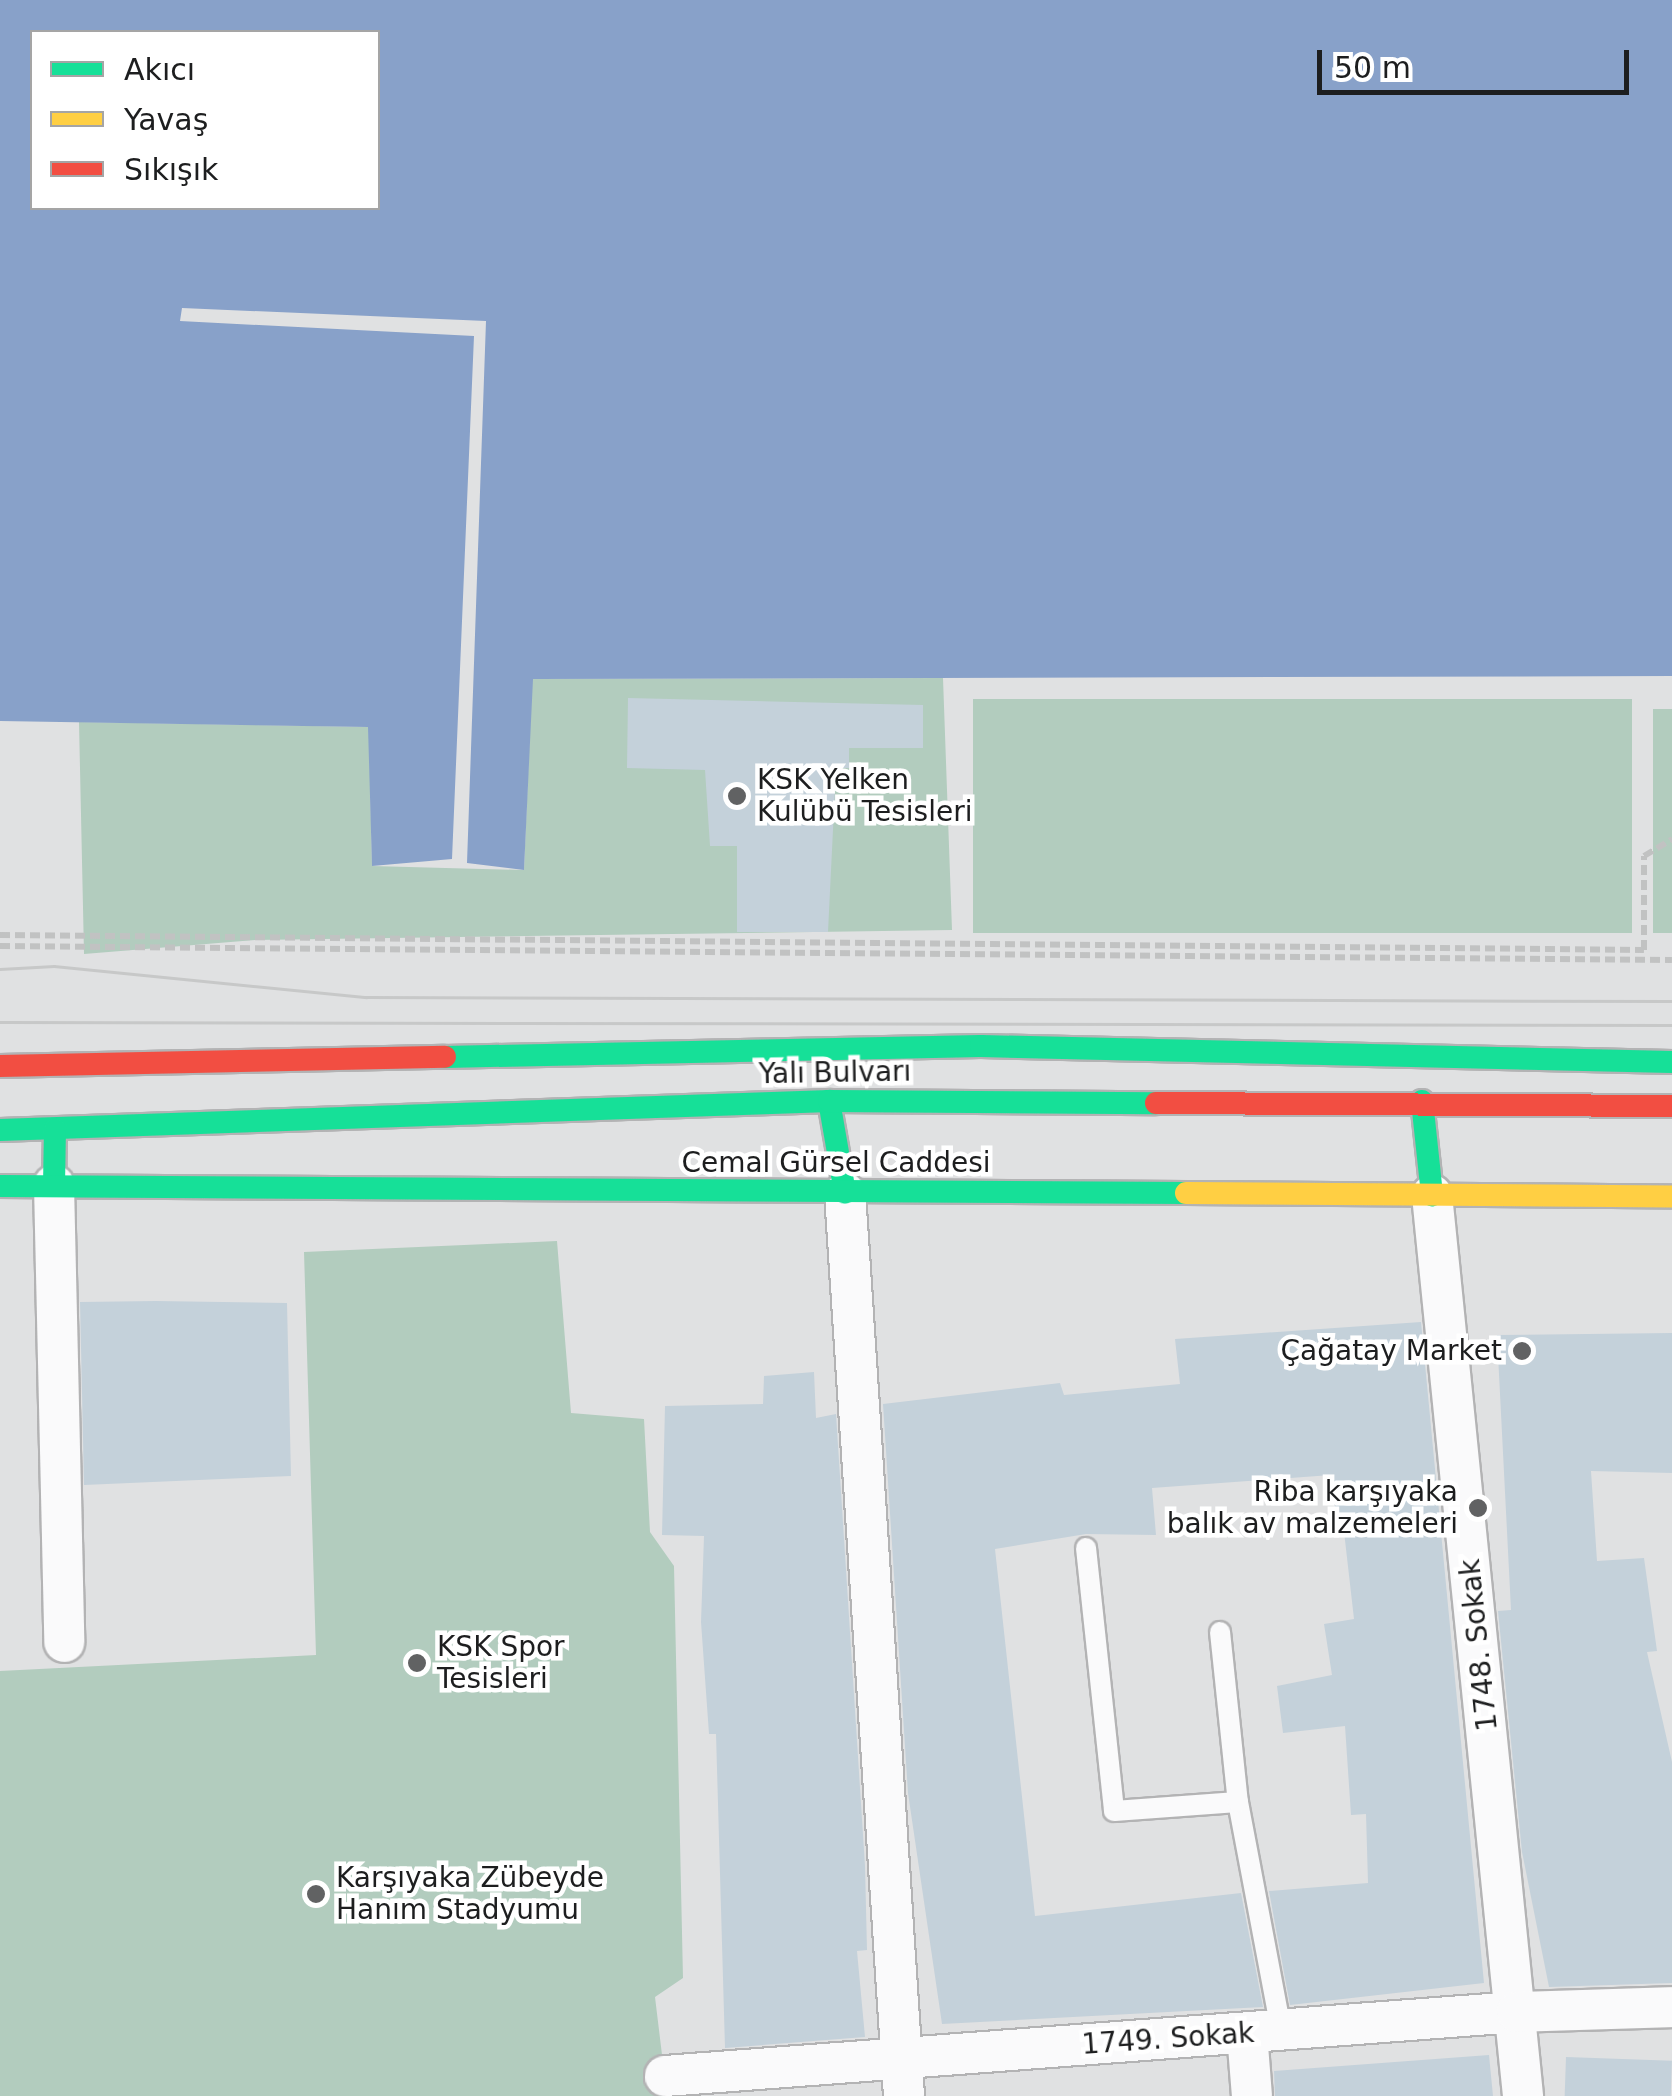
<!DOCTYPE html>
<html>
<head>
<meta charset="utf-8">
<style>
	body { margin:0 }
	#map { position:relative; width:1672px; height:2096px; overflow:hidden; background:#e0e1e2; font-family:"DejaVu Sans",sans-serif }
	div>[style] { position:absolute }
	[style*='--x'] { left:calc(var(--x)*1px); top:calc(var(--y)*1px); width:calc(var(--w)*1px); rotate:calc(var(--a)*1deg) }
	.green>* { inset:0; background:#b2ccbe; transform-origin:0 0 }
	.water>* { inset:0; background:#88a1c9 }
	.building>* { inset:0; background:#c4d1da; transform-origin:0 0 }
	.path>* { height:6px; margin-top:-3px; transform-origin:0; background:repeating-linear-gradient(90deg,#c1c2c2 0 10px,transparent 0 15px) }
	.roads { filter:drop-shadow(2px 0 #b3b3b4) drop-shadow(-2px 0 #b3b3b4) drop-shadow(0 2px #b3b3b4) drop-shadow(0 -2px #b3b3b4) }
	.lane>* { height:20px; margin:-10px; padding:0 10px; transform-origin:10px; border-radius:10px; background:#fafafb }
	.street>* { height:40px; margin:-20px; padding:0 20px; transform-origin:20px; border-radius:20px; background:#fafafb }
	.fast>* { height:22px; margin:-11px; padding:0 11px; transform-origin:11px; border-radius:11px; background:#16e098 }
	.slow>* { height:22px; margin:-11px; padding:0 11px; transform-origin:11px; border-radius:11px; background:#ffcf43 }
	.jam>* { height:22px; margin:-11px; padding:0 11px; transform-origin:11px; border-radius:11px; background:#f24e42 }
	.tram>* { height:2.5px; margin:-1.25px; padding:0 1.25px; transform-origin:1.25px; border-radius:1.25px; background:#c7c8c8 }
	.dots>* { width:28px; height:28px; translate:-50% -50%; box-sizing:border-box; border:5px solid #fff; border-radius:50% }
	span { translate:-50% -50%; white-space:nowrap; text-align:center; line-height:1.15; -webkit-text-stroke:9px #fff; paint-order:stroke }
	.poi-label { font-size:28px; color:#1d1e1f }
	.left { translate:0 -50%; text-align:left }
	.right { translate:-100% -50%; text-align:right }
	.street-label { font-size:28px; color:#1d1e1f }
	.legend { position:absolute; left:30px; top:30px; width:350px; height:180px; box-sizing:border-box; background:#fff; border:2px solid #a5a5a5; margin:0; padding:12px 18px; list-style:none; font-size:30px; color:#1d1e1f }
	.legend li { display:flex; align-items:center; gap:20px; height:50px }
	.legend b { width:50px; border:2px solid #a5a5a5 }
	.scale { position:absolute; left:1317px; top:50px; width:312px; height:45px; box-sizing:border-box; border:5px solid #1d1e1f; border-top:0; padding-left:12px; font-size:30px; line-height:35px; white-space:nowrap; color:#1d1e1f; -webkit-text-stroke:8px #fff; paint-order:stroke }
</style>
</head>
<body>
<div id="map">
	<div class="green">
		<i style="clip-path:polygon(943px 678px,952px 930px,255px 940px,84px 954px,79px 722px,369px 727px,372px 866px,524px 870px,532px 679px)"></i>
		<i style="left:973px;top:699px;width:659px;height:234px"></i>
		<i style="left:1653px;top:709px;width:19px;height:224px"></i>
		<i style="clip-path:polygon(557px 1241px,571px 1413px,644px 1419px,650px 1532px,674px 1566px,683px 1978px,655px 1997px,667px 2096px,0 2096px,0 1671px,316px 1655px,304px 1252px)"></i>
	</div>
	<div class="water">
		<i style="clip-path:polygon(evenodd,0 0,1672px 0,1672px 676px,533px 679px,524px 870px,467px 863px,486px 321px,182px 308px,180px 321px,474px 336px,452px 859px,372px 866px,368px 727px,0 721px,0 0,32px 32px,378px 32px,378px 208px,32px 208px,32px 32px)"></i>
	</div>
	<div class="building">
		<i style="clip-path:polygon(628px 698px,923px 705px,923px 748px,849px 748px,849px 768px,836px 768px,828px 932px,737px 932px,737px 846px,710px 846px,705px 770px,627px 768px)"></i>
		<i style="clip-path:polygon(156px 1301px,287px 1303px,291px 1476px,84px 1485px,80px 1302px)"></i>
		<i style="clip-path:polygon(1421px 1322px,1484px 1983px,1290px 2005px,1269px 1891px,1368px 1883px,1366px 1814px,1351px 1815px,1345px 1726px,1283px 1733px,1277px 1686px,1332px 1675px,1324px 1624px,1354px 1619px,1342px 1514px,1336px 1514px,1331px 1475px,1152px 1488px,1156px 1535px,1086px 1534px,995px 1549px,1035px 1916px,1241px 1893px,1263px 2007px,942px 2024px,908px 1793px,883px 1404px,1060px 1383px,1064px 1395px,1180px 1384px,1175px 1339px)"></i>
		<i style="clip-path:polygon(1672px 1333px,1672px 1473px,1591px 1471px,1597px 1561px,1644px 1558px,1657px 1651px,1647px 1652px,1672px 1762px,1672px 1983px,1549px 1987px,1522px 1852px,1498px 1611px,1511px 1610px,1497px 1335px)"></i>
		<i style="clip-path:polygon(814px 1372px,816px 1418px,836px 1414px,865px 1866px,867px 1950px,857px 1951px,865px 2037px,725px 2048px,716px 1734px,709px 1734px,701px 1622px,704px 1536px,662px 1535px,665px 1406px,763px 1404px,764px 1376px)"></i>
		<i style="clip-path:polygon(1489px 2055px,1493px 2096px,1275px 2096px,1274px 2071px)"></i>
		<i style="left:1566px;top:2057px;width:106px;height:39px;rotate:2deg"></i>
	</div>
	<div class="path">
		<i style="--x:0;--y:935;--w:1644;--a:0.52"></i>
		<i style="--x:1644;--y:950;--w:94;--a:-90"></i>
		<i style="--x:1644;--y:856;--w:33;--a:-31"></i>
		<i style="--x:0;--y:946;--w:1672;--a:0.48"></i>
	</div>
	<div class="roads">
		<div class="lane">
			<i style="--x:1086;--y:1548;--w:264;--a:83.9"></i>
			<i style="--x:1114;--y:1811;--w:124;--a:-4.2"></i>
			<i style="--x:1238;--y:1802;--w:232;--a:79.3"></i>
			<i style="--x:1220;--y:1632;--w:171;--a:84"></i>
		</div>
		<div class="street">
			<i style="--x:54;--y:1185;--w:457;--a:88.7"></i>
			<i style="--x:845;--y:1193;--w:905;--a:86.26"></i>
			<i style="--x:1432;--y:1195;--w:906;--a:84.23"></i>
			<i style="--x:1247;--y:2033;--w:63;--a:85.5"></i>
			<i style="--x:665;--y:2076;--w:854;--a:-4.3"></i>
			<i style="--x:1517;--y:2012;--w:155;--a:-1.8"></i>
		</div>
		<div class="fast">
			<i style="--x:445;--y:1057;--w:536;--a:-1.18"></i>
			<i style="--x:981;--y:1046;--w:691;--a:1.33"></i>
			<i style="--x:829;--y:1101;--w:93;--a:80.1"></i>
			<i style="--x:1422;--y:1101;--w:95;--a:83.9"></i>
			<i style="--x:0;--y:1130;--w:830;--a:-2"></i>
			<i style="--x:829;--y:1101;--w:327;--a:0.4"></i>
			<i style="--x:54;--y:1185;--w:56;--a:-89"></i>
			<i style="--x:0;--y:1186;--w:1186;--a:0.34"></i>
		</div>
		<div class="slow">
			<i style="--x:1186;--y:1193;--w:486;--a:0.4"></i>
		</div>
		<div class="jam">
			<i style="--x:0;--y:1066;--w:445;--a:-1.2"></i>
			<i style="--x:1156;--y:1103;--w:516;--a:0.33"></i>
		</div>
	</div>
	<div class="tram">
		<i style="--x:0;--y:969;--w:54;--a:-3.2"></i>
		<i style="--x:54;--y:966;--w:314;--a:5.7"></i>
		<i style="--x:366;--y:997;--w:1306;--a:0.18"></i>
		<i style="--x:0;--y:1022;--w:1672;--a:0.1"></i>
	</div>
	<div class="dots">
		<i style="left:737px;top:796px;background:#616263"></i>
		<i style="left:1522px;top:1351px;background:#616263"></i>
		<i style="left:1478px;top:1508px;background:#616263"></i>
		<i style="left:417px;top:1663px;background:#616263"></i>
		<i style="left:316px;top:1894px;background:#616263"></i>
	</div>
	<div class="poi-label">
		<span class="left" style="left:757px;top:796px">KSK Yelken<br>Kulübü Tesisleri</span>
		<span class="right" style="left:1502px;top:1351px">Çağatay Market</span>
		<span class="right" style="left:1458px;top:1508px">Riba karşıyaka<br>balık av malzemeleri</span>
		<span class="left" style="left:437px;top:1663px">KSK Spor<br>Tesisleri</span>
		<span class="left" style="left:336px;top:1894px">Karşıyaka Zübeyde<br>Hanım Stadyumu</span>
	</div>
	<div class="street-label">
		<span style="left:835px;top:1073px;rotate:-1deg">Yalı Bulvarı</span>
		<span style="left:836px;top:1163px">Cemal Gürsel Caddesi</span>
		<span style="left:1479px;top:1645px;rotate:-96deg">1748. Sokak</span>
		<span style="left:1168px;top:2039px;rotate:-4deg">1749. Sokak</span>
	</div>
	<ul class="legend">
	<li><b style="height:12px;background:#16e098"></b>Akıcı</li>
	<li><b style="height:12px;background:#ffcf43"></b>Yavaş</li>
	<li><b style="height:12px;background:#f24e42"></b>Sıkışık</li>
	</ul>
	<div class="scale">50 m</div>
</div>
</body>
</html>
